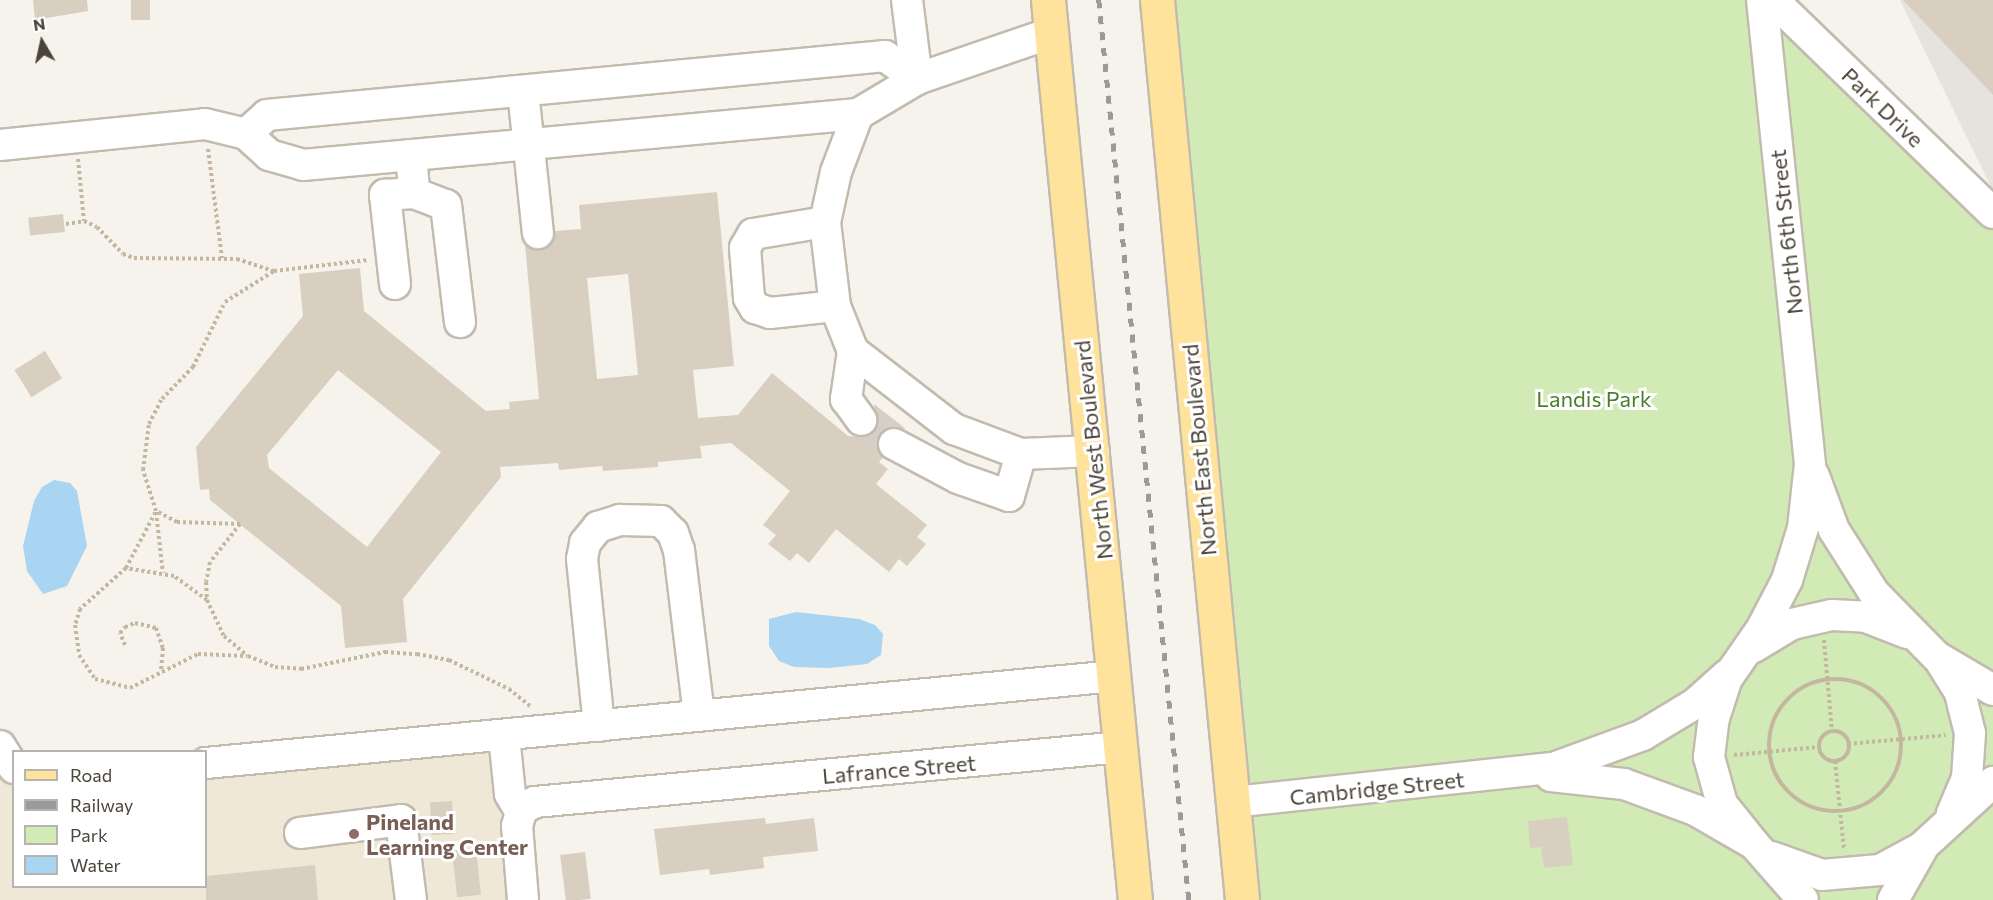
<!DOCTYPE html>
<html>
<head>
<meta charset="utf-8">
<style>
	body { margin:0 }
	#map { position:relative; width:1993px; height:900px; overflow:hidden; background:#f6f3ec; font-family:Commissioner,sans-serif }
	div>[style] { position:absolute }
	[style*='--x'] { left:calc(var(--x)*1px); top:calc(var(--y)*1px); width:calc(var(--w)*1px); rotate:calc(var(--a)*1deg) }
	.industrial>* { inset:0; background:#e6e2dd }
	.education>* { inset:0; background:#efe8d6 }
	.green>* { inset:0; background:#d2eab5 }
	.water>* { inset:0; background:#a9d4f2 }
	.building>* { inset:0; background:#d8cfc1; transform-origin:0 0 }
	.minor-tunnel>* { height:30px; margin-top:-15px; transform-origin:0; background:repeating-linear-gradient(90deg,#d4d0c8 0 30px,transparent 0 45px) }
	.path>* { height:4px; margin-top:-2px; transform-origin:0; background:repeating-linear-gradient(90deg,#c4b79f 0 3px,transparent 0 6px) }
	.path>.ring { margin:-2px; padding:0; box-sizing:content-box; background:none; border:4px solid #c4b79f; border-radius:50% }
	.roads { filter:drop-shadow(2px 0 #c2bbae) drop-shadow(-2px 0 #c2bbae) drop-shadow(0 2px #c2bbae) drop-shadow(0 -2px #c2bbae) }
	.minor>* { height:30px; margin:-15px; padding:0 15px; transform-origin:15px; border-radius:15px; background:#fff }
	.major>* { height:33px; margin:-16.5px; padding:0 16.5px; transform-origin:16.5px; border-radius:16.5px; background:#ffe39c }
	.rail>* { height:4.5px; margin-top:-2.25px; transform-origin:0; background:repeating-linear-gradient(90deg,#9a9a9a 0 8px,transparent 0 16px) }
	.dots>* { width:16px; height:16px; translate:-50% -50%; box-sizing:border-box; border:3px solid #fff; border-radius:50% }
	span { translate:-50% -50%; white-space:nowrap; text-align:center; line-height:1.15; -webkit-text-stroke:6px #fff; paint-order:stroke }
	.street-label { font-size:22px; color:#4b4439 }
	.park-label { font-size:22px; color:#4a7f2a }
	.education-label { font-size:22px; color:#785e54; font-weight:700 }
	.left { translate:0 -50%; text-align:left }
	.legend { position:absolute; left:12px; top:750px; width:195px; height:138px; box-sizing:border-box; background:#fff; border:2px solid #b7b4b0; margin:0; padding:8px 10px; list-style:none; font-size:18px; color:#4b4439 }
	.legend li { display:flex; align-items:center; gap:12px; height:30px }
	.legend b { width:30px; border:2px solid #b7b4b0 }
	.north { position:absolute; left:12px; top:12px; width:60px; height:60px; -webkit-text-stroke:4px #fff; paint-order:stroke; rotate:351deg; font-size:16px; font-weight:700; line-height:24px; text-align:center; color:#4b4439 }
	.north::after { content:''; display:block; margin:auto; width:21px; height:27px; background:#4b4439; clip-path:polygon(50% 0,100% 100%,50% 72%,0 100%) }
</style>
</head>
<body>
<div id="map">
	<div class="industrial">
		<i style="clip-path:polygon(1900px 0,1993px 0,1993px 191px)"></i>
	</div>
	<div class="education">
		<i style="clip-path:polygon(479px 747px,495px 759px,509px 900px,0 900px,0 769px,13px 781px,14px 886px,206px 886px,206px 774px)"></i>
	</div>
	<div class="green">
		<i style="clip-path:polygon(1157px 0,1774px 0,1993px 213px,1993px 900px,1242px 900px)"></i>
	</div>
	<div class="water">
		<i style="clip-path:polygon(54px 480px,70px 483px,77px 491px,87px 546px,67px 586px,43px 594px,27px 571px,23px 546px,34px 501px,42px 487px)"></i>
		<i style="clip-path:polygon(796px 612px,859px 619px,875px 625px,883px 634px,881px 655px,867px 664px,829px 668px,794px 667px,779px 661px,769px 646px,769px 619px)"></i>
	</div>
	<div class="building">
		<i style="clip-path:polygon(33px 0,87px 0,88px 11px,35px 20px)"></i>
		<i style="left:131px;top:0;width:19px;height:20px"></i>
		<i style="clip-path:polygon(1903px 0,1993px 0,1993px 95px)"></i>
		<i style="clip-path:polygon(evenodd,717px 192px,734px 366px,693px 370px,698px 418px,738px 415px,772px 373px,848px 436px,863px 437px,876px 428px,874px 404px,906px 429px,893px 427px,879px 435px,877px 445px,883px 457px,879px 462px,888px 469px,876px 484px,927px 525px,917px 537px,926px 544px,907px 566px,899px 559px,889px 572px,836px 529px,809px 563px,797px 553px,790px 561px,768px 544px,776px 535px,763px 525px,790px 491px,731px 443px,700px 446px,702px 458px,658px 462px,658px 467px,603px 471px,602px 466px,559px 470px,558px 463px,500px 467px,501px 477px,403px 599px,407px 642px,345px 648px,341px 606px,210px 500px,209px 489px,200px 490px,196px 447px,303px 316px,299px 274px,360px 268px,364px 311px,486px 411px,510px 409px,509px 402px,539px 399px,525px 244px,540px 250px,553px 241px,555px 231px,581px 229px,579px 205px,717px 192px,628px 274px,638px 375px,597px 379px,587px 278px,628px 274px,717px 192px,338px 370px,441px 452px,367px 547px,269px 468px,267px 455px,338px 370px)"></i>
		<i style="left:63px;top:214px;width:18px;height:35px;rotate:84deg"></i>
		<i style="left:45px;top:351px;width:32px;height:36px;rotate:58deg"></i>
		<i style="left:452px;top:801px;width:33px;height:22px;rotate:87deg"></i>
		<i style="clip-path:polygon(1567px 817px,1573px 865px,1544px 868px,1541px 847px,1530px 848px,1528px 821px)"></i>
		<i style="clip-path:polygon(765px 818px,766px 824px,814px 818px,818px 851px,763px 857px,764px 868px,710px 875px,709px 869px,660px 875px,654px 829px)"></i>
		<i style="left:476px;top:848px;width:47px;height:24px;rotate:84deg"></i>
		<i style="left:585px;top:852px;width:47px;height:25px;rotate:83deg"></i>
		<i style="clip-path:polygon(315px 865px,318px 900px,206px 900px,206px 876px)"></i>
	</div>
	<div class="minor-tunnel">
		<i style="--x:861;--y:420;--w:41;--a:36"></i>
	</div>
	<div class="path">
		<i style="--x:208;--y:149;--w:110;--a:82.7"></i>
		<i style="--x:78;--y:159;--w:62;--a:84.5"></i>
		<i style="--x:66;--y:224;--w:18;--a:-9"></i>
		<i style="--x:84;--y:221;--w:14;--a:25"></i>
		<i style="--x:97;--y:227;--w:37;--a:46"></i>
		<i style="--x:123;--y:254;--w:12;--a:20"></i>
		<i style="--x:134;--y:258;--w:103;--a:0.6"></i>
		<i style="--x:237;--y:259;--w:39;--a:18"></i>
		<i style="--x:156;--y:512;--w:61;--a:83.5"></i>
		<i style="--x:240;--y:524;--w:63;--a:-178.2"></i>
		<i style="--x:177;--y:522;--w:24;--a:-152"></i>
		<i style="--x:156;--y:511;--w:43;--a:-107.6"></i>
		<i style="--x:143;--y:470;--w:46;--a:-82.6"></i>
		<i style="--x:149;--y:424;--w:28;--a:-63"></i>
		<i style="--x:162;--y:399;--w:45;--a:-45.9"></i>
		<i style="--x:193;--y:367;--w:72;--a:-63.8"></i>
		<i style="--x:225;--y:302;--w:58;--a:-32.3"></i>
		<i style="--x:274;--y:271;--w:95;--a:-6.7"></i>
		<i style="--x:240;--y:524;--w:48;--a:128.3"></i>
		<i style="--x:210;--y:562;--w:20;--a:101"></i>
		<i style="--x:206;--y:582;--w:18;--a:87"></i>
		<i style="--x:207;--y:600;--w:40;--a:65"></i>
		<i style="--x:224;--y:636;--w:31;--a:40"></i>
		<i style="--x:248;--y:656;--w:29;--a:22"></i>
		<i style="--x:275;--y:667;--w:26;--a:4"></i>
		<i style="--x:301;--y:669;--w:86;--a:-11.4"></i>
		<i style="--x:385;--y:652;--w:32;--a:4"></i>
		<i style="--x:417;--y:654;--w:33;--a:11"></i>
		<i style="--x:449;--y:660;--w:67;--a:25.8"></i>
		<i style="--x:509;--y:689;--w:28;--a:39"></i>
		<i style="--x:126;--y:568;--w:64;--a:-62.2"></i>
		<i style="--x:207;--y:600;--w:41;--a:-144"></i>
		<i style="--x:174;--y:576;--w:49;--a:-170.5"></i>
		<i style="--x:126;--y:568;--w:62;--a:138.3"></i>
		<i style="--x:80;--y:609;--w:17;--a:107"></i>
		<i style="--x:75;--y:625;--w:30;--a:82"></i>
		<i style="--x:79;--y:655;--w:29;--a:56"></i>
		<i style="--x:95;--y:679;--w:36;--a:14"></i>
		<i style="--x:130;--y:688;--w:76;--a:-26.6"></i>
		<i style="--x:198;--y:654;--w:49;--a:2.3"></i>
		<i style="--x:1824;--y:640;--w:91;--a:85"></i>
		<i style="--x:125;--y:645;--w:13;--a:-113"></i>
		<i style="--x:120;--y:633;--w:8;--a:-50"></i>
		<i style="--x:125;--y:627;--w:11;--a:-22"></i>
		<i style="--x:135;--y:623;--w:22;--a:13"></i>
		<i style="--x:156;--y:628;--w:21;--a:71"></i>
		<i style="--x:163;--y:648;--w:22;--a:95"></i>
		<i class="ring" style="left:1769px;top:679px;width:128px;height:128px"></i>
		<i class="ring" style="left:1819px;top:731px;width:26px;height:26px"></i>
		<i style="--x:1848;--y:744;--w:98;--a:-5.2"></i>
		<i style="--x:1734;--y:755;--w:85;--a:-5.4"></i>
		<i style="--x:1835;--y:761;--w:89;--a:84.2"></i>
	</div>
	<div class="roads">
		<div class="minor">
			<i style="--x:907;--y:0;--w:80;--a:82.8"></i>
			<i style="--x:1773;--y:0;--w:306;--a:44.1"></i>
			<i style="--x:1051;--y:33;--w:142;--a:161.1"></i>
			<i style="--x:917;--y:79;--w:69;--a:149.3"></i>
			<i style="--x:858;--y:114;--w:62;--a:110.8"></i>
			<i style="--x:836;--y:172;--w:51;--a:102.4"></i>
			<i style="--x:825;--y:222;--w:85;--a:83.2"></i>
			<i style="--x:835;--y:306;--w:48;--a:68.2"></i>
			<i style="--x:853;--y:351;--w:128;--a:37.7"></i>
			<i style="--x:954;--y:429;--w:72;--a:20.5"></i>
			<i style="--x:1021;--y:454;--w:73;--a:-2.4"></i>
			<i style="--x:523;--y:91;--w:143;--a:84"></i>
			<i style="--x:246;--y:134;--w:31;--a:42"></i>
			<i style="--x:269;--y:155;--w:35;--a:16"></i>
			<i style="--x:303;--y:165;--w:557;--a:-5.25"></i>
			<i style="--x:0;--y:145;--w:206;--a:-5.8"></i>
			<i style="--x:205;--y:124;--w:42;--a:13.7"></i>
			<i style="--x:246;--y:134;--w:28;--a:-42"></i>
			<i style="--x:267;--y:115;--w:621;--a:-5.45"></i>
			<i style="--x:885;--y:56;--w:39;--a:36"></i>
			<i style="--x:411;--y:155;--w:38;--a:85"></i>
			<i style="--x:414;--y:193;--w:34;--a:21"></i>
			<i style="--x:446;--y:205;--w:118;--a:83.2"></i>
			<i style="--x:825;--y:222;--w:73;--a:170.5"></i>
			<i style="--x:753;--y:234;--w:16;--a:120"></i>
			<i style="--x:745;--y:248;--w:50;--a:85.4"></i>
			<i style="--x:749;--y:298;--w:12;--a:59"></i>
			<i style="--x:755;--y:308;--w:16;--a:18"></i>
			<i style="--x:770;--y:313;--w:65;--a:-6.1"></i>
			<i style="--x:395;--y:284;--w:90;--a:-96.4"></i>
			<i style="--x:385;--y:195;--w:29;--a:-4"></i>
			<i style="--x:853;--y:351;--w:49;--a:98.3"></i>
			<i style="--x:846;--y:399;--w:26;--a:54"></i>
			<i style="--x:894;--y:444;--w:72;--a:28"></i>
			<i style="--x:958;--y:478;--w:54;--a:19.4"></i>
			<i style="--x:1009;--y:496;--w:44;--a:-74.1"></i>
			<i style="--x:1814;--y:476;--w:58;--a:69.7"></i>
			<i style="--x:1834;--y:530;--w:75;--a:57.6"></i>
			<i style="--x:1874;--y:593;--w:90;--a:45.5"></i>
			<i style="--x:1937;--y:657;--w:65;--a:30.5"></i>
			<i style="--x:1754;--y:647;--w:44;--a:-31.2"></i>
			<i style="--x:1792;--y:624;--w:41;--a:-12.7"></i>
			<i style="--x:1832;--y:615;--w:34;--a:3"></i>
			<i style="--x:1866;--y:617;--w:44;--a:21.3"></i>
			<i style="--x:1941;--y:662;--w:36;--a:58"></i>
			<i style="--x:1960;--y:693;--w:41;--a:76"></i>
			<i style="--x:1970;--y:733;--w:45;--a:93.8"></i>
			<i style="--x:1967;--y:778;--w:39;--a:113"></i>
			<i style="--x:599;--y:726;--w:168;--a:-95.8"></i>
			<i style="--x:582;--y:559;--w:16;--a:-79"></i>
			<i style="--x:585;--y:543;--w:21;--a:-51"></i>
			<i style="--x:598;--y:527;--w:23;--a:-18"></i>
			<i style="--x:620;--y:520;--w:41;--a:1.4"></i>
			<i style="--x:661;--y:521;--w:17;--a:45"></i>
			<i style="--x:673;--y:533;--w:18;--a:71"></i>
			<i style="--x:679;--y:550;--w:166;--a:83.1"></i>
			<i style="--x:504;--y:736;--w:58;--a:84.1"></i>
			<i style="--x:510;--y:794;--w:21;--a:59"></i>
			<i style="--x:0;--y:746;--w:26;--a:58"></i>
			<i style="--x:206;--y:763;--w:912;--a:-5.47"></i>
			<i style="--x:1551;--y:776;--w:73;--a:6.3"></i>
			<i style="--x:1624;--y:784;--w:76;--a:20.1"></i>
			<i style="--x:1695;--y:810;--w:68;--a:30"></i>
			<i style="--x:1754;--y:844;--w:74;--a:48.8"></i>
			<i style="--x:1233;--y:802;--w:322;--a:-6.1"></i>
			<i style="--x:1553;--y:768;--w:96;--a:-20.1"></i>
			<i style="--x:1643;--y:735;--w:62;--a:-31.1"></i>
			<i style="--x:1696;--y:703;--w:42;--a:-42.1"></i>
			<i style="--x:300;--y:833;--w:102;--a:-7.3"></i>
			<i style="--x:401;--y:820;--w:81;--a:82.9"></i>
			<i style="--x:1754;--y:844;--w:51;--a:-128.7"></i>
			<i style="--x:1722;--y:804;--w:49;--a:-105.5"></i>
			<i style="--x:1709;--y:757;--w:39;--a:-83"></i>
			<i style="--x:1714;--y:718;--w:40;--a:-72"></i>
			<i style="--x:1726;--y:680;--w:63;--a:-55.3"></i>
			<i style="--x:1762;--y:628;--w:54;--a:-62.5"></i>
			<i style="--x:1787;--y:580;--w:54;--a:-72.9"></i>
			<i style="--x:1803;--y:528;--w:64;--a:-83.8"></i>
			<i style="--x:1810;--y:464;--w:466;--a:-95.9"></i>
			<i style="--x:1772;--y:857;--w:53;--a:19.8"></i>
			<i style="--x:1822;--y:875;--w:58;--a:-4.9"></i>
			<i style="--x:1880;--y:870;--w:47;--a:-28.2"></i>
			<i style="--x:1921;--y:848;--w:98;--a:-42.5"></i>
			<i style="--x:523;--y:900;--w:74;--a:-94.6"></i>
			<i style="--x:517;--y:826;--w:18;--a:-74"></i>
			<i style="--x:522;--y:809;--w:15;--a:-28"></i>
			<i style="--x:535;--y:802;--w:589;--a:-5.36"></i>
			<i style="--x:1893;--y:900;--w:59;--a:-60.4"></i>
		</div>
		<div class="major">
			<i style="--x:1048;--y:0;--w:904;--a:84.48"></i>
			<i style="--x:1157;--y:0;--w:904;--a:84.6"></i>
		</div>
	</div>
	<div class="rail">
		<i style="--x:1099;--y:0;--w:904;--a:84.29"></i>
	</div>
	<div class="dots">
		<i style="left:354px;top:834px;background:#8d6e63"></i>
	</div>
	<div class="street-label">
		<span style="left:1883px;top:107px;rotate:44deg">Park Drive</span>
		<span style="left:1786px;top:232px;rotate:-96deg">North 6th Street</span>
		<span style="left:1093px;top:450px;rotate:-96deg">North West Boulevard</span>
		<span style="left:1199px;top:450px;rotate:-95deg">North East Boulevard</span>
		<span style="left:899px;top:769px;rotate:-5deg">Lafrance Street</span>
		<span style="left:1377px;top:788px;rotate:-6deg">Cambridge Street</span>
	</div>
	<div class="park-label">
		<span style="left:1594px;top:399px">Landis Park</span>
	</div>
	<div class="education-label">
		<span class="left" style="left:366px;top:834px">Pineland<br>Learning Center</span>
	</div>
	<ul class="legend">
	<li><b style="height:8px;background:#ffe39c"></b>Road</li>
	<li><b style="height:8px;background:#9a9a9a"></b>Railway</li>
	<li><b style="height:16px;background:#d2eab5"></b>Park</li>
	<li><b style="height:16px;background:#a9d4f2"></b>Water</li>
	</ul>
	<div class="north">N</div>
</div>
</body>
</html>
